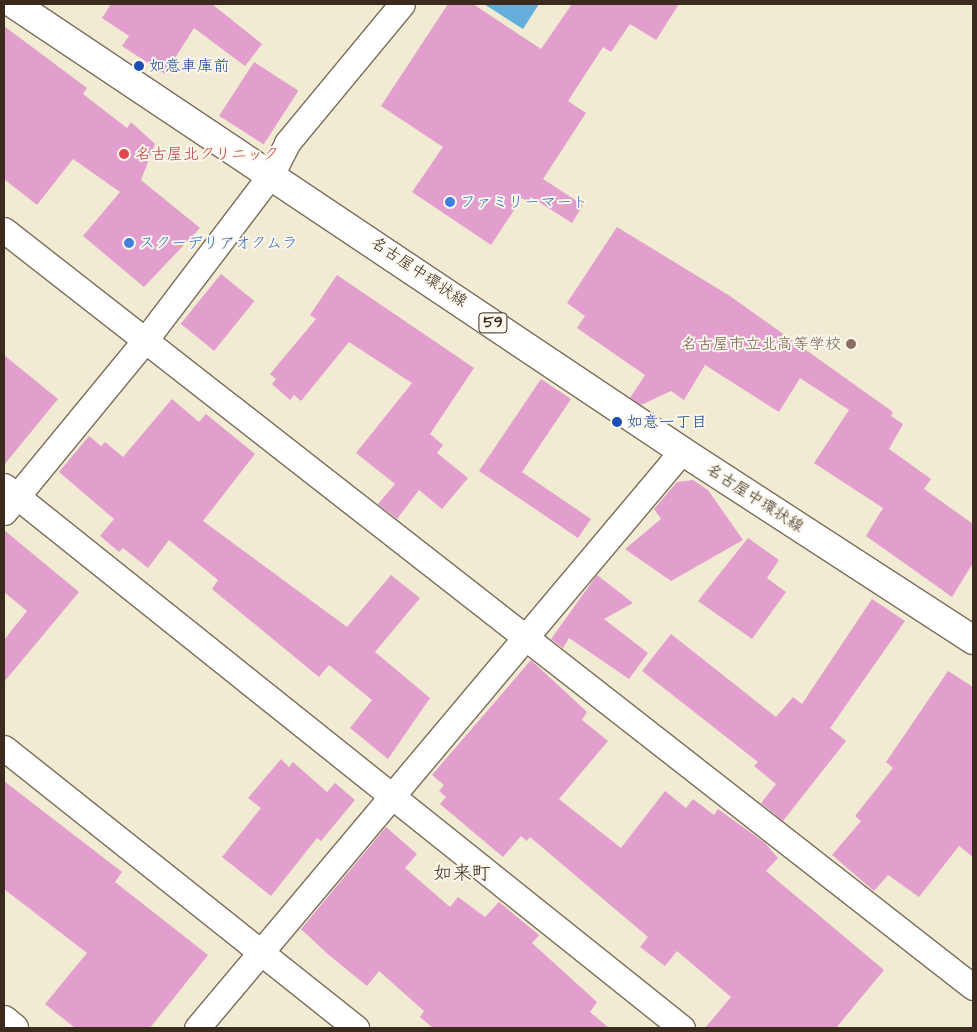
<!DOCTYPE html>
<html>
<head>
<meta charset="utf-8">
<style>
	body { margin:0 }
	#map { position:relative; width:977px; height:1032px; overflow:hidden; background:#f2ebd3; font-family:"Architects Daughter","Klee One",sans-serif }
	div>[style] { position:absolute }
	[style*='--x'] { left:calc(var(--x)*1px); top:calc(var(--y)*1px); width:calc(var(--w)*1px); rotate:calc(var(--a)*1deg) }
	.water>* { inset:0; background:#64aedc }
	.building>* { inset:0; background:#e29fcd; transform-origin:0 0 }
	.roads { filter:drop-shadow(1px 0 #7b6e5d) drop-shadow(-1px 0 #7b6e5d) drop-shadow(0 1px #7b6e5d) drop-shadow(0 -1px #7b6e5d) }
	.minor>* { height:25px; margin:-12.5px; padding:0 12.5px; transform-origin:12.5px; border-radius:12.5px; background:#fff }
	.tertiary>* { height:28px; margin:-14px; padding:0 14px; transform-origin:14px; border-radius:14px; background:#fff }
	.primary>* { height:28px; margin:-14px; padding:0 14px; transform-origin:14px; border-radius:14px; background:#fff }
	.dots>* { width:14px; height:14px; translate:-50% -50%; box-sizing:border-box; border:2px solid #fbf7ec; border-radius:50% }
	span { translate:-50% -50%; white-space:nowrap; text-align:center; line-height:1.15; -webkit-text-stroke:4px #fbf7ec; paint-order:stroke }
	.shield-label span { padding:1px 4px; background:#fbf7ec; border:1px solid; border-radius:4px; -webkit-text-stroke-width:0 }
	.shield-label { font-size:15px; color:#3b2a1e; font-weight:700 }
	.transit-label { font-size:16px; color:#164399 }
	.left { translate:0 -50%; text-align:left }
	.health-label { font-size:16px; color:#be3a42 }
	.shop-label { font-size:16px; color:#366cbe }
	.street-label { font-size:16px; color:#3b2a1e }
	.education-label { font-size:16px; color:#785e54 }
	.right { translate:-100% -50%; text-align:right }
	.quarter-label { font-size:19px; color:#3b2a1e }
	.frame { position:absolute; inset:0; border:5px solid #3b2a1e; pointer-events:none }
</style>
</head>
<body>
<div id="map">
	<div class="water">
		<i style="clip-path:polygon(484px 4px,539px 4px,523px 29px)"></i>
	</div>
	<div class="building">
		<i style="clip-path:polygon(111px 4px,212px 4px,262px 44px,245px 66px,194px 28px,165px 74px,122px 46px,129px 36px,102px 18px)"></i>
		<i style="clip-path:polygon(448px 4px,473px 4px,541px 49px,572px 4px,679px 4px,656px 40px,630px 24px,611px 52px,603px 47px,568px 101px,586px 113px,543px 179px,583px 205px,572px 223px,531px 197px,528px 202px,522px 198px,491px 245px,412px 192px,443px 147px,381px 106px)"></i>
		<i style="clip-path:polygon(4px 26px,87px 88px,83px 94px,127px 128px,131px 122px,155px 144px,141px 180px,200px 228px,144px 287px,83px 236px,120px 192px,73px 159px,37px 205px,4px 179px)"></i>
		<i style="left:254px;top:62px;width:53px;height:64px;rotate:33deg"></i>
		<i style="clip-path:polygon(617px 227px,730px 296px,893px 412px,891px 416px,903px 424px,889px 449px,931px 479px,924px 489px,973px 524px,973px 563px,952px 597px,866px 536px,883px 508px,814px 463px,849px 410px,800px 378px,779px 412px,705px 365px,684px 400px,671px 391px,641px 405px,630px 398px,645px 375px,577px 328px,585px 316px,567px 303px)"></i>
		<i style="left:221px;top:274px;width:43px;height:64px;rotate:39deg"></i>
		<i style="clip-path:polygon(337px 275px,474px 368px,430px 434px,443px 445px,437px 453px,468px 478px,442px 509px,419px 490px,397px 519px,378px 504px,395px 484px,356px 453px,412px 383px,349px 342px,301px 401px,294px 395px,290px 400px,272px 384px,276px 379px,270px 374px,316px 319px,310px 315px)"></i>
		<i style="clip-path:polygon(4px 355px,58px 399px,4px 465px)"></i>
		<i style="clip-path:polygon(541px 379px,571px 399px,522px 472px,591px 519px,578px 538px,479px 471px)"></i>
		<i style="clip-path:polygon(172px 399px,199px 422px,206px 414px,255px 454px,203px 521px,347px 627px,391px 575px,420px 598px,375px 652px,430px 698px,388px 759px,350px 728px,372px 700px,329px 665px,319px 677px,212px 589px,218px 580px,169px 540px,148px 568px,123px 548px,119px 552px,100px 536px,114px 519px,59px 472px,89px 436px,101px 446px,105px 442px,123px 457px)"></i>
		<i style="clip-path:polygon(693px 480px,708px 490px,743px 540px,671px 581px,625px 549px,661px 519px,654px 509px,677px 482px)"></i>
		<i style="clip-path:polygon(4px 530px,79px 592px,4px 682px,4px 640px,27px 611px,4px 592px)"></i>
		<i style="clip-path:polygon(748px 538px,779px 560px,767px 578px,786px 592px,752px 639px,698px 601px)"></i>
		<i style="clip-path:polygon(597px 575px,633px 603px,604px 619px,648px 653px,629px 679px,569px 638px,563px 648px,551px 639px)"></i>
		<i style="clip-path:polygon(872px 599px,905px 621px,830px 728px,846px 741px,783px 821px,761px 803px,776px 784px,754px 766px,758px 762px,642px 671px,671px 634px,776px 717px,793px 697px,802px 704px)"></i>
		<i style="clip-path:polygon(531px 660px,587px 712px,582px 720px,608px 741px,559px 799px,621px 848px,665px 791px,686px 808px,693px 799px,714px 815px,718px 809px,765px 843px,778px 858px,766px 871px,884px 970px,836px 1028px,705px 1028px,731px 997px,677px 951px,665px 966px,640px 947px,648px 937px,530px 837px,527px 841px,521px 836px,503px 857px,440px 804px,446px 797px,439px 791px,444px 785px,432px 775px)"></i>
		<i style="clip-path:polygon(948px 671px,973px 687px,973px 857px,959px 846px,919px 897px,888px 875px,874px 891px,832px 855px,861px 821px,855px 816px,893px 768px,886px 762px)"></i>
		<i style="clip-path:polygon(281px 759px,289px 767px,293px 762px,327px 792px,335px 783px,355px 800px,321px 841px,317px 838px,271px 896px,222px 857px,261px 808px,248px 798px)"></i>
		<i style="clip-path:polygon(4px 781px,122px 872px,115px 882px,208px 955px,150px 1028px,75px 1028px,45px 1004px,87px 953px,4px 889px)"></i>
		<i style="clip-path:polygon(386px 827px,417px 854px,405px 868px,450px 907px,458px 897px,485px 917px,499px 902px,539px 935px,532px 943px,597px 1002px,590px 1012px,609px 1028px,433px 1028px,420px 1017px,424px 1011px,379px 971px,367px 986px,330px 956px,301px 929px)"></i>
	</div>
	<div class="roads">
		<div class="minor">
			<i style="--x:4;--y:230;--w:1230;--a:38"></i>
			<i style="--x:4;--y:486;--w:868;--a:38.64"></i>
			<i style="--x:4;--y:512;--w:224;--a:-50.6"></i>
			<i style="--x:146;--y:339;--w:208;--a:-52.8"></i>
			<i style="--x:272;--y:173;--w:34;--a:-63"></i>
			<i style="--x:287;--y:143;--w:180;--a:-50.4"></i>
			<i style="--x:4;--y:748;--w:450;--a:38.5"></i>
			<i style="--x:197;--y:1028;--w:754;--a:-49.95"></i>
		</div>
		<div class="tertiary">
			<i style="--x:4;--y:1020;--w:13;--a:39"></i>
		</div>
		<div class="primary">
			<i style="--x:14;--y:4;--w:804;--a:33.79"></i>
			<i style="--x:682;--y:451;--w:347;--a:33"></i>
		</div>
	</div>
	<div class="dots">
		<i style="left:139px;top:66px;background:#1a4fb4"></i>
		<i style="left:124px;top:154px;background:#e0444e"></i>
		<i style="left:450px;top:202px;background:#3f7fe0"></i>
		<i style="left:129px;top:243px;background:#3f7fe0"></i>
		<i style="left:851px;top:344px;background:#8d6e63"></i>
		<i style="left:617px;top:422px;background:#1a4fb4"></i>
	</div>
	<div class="shield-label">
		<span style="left:493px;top:323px">59</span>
	</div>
	<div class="transit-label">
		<span class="left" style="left:149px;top:66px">如意車庫前</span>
		<span class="left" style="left:627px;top:422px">如意一丁目</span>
	</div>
	<div class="health-label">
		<span class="left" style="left:135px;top:154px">名古屋北クリニック</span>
	</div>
	<div class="shop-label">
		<span class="left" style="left:460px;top:202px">ファミリーマート</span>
		<span class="left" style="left:139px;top:243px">スクーデリアオクムラ</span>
	</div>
	<div class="street-label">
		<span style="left:419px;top:272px;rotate:34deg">名古屋中環状線</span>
		<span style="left:755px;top:498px;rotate:33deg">名古屋中環状線</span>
	</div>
	<div class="education-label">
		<span class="right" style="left:841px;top:344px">名古屋市立北高等学校</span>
	</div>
	<div class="quarter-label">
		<span style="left:462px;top:874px">如来町</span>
	</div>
	<div class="frame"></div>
</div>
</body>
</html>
